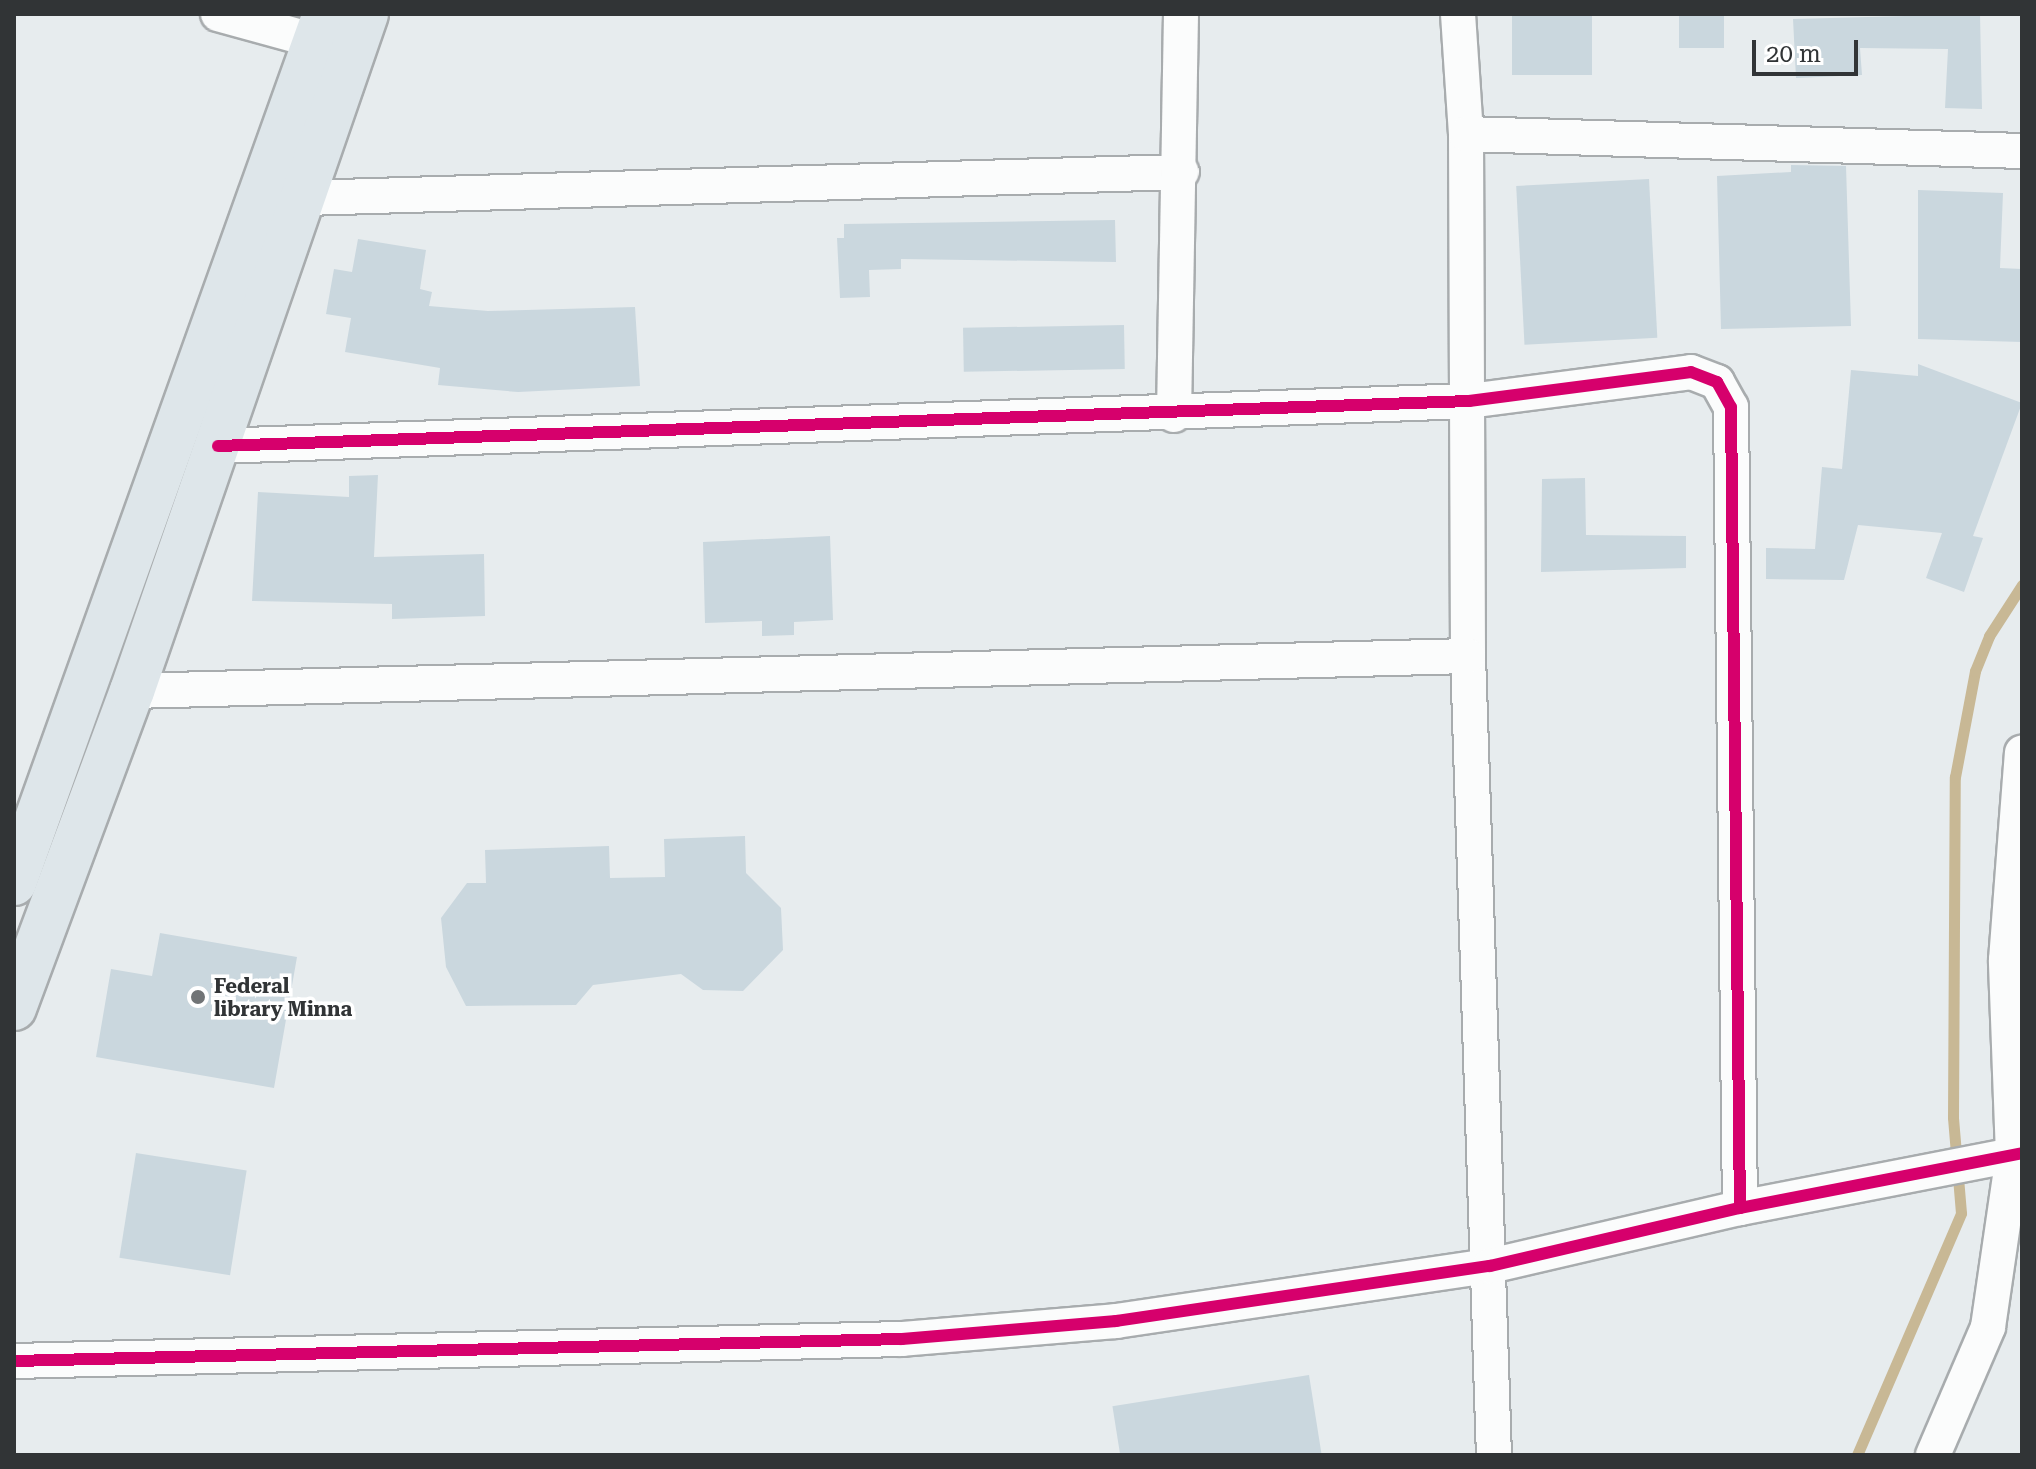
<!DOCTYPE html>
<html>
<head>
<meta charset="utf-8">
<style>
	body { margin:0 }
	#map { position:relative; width:2036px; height:1469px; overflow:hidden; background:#e7ecee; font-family:"Roboto Serif",serif }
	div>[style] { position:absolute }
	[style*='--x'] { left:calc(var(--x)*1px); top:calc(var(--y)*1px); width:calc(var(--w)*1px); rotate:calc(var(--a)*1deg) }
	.stream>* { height:11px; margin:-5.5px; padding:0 5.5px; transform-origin:5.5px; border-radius:5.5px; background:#c8b895 }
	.building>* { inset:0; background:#cad7de; transform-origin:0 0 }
	.roads { filter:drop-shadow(2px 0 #a8acae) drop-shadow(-2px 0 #a8acae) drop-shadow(0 2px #a8acae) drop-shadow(0 -2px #a8acae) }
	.minor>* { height:34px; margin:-17px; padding:0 17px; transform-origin:17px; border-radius:17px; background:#fbfcfc }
	.major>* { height:44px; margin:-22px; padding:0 22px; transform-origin:22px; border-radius:22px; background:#dee6ea }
	.cycleway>* { height:12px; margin:-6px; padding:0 6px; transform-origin:6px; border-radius:6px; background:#d6006c }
	.dots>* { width:22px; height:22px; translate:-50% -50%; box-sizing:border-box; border:4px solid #fff; border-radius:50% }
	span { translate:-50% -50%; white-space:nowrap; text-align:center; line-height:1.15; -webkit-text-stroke:7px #fff; paint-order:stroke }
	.poi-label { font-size:20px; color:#313436; font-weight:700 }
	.left { translate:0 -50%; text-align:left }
	.frame { position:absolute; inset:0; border:16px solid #313436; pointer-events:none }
	.scale { position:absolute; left:1752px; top:40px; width:106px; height:36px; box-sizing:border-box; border:4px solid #313436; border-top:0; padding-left:10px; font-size:24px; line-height:28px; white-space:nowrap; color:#313436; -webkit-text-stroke:6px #fff; paint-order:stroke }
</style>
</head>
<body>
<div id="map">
	<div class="stream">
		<i style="--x:1857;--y:1455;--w:263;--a:-66.7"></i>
		<i style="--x:1961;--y:1213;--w:96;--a:-94.8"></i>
		<i style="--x:1953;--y:1117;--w:340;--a:-89.7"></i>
		<i style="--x:1955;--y:777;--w:108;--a:-79.3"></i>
		<i style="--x:1975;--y:671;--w:38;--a:-68"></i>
		<i style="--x:1989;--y:636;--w:61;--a:-57.1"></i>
	</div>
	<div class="building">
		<i style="left:1512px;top:14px;width:80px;height:61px"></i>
		<i style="left:1679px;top:14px;width:45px;height:34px"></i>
		<i style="clip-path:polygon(1980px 14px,1982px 109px,1945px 108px,1948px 49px,1860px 48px,1862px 75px,1796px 78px,1793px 19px)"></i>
		<i style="clip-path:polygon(1791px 165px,1846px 166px,1851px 326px,1721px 329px,1717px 176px,1791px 172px)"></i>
		<i style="left:1649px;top:179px;width:159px;height:133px;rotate:87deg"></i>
		<i style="clip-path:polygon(1918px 190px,2003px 193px,2000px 268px,2022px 269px,2022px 342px,1918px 339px)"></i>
		<i style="clip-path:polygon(1115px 220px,1116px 262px,901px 259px,901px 269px,869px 270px,870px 297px,840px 298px,837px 238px,844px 238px,844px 224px)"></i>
		<i style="clip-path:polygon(358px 239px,426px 250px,420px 289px,432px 292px,429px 306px,488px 311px,635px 307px,640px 386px,518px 392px,438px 385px,440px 368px,345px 352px,351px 318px,326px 314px,334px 269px,352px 272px)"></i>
		<i style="left:1124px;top:325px;width:44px;height:161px;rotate:89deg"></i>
		<i style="clip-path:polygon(1918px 364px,2022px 403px,1973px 536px,1983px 538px,1964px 592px,1926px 578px,1942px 533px,1858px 525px,1844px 580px,1766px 579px,1766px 548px,1815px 549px,1822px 467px,1842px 469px,1851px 370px,1918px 376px)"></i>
		<i style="clip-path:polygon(378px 475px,374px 557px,484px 554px,485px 616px,392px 619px,392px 604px,252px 601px,258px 492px,349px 497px,349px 476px)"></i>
		<i style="clip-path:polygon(1585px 478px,1586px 535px,1686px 536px,1686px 568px,1541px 572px,1542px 479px)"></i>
		<i style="clip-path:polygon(830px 536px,833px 620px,794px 622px,794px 635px,762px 636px,762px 621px,705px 623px,703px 542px)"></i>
		<i style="clip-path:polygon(745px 836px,746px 873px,781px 908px,783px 950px,743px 991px,703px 990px,681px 974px,593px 985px,576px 1005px,466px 1006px,446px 967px,441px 918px,467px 883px,486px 883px,485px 850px,609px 846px,610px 878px,665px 877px,664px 839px)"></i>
		<i style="clip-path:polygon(160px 933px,297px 957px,274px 1088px,96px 1057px,111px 969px,152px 976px)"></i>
		<i style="left:136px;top:1153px;width:112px;height:106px;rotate:9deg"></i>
		<i style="left:1309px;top:1375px;width:81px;height:199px;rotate:81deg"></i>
	</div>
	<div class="roads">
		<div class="minor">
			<i style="--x:218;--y:14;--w:102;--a:15.4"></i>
			<i style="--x:1458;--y:14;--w:120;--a:86.2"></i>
			<i style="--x:1466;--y:134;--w:522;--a:89.78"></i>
			<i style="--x:1468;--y:656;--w:799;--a:88.14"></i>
			<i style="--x:1466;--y:134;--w:556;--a:1.75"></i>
			<i style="--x:305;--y:198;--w:877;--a:-1.7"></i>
			<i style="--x:1174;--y:415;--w:401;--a:-89"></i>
			<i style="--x:218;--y:446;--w:1252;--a:-2.06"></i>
			<i style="--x:1469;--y:401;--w:224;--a:-7.4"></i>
			<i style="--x:1691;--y:372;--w:28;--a:21"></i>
			<i style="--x:1717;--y:382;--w:29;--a:61"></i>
			<i style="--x:1731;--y:407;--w:801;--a:89.36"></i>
			<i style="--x:132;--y:691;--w:1336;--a:-1.5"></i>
			<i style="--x:14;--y:1361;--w:888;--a:-1.42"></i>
			<i style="--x:902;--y:1339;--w:215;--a:-4.8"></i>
			<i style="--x:1116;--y:1321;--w:378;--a:-8.4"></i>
			<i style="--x:1490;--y:1266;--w:257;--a:-13.1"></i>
			<i style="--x:1740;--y:1208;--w:287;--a:-11"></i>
			<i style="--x:1933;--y:1455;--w:139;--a:-66.7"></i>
			<i style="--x:1988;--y:1327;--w:174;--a:-81.7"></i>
			<i style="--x:2013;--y:1155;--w:195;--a:-92.1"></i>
			<i style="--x:2006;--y:960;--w:208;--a:-85.6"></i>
		</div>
		<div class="major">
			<i style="--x:14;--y:883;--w:923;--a:-70.31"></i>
			<i style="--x:14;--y:1008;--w:338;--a:-69.6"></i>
			<i style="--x:132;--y:691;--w:716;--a:-70.93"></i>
		</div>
	</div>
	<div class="cycleway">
		<i style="--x:218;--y:446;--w:1252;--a:-2.06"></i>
		<i style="--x:1469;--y:401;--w:224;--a:-7.4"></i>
		<i style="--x:1691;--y:372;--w:28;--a:21"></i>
		<i style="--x:1717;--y:382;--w:29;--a:61"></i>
		<i style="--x:1731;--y:407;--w:801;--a:89.36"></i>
		<i style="--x:14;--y:1361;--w:888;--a:-1.42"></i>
		<i style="--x:902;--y:1339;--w:215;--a:-4.8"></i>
		<i style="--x:1116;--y:1321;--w:378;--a:-8.4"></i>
		<i style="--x:1490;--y:1266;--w:257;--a:-13.1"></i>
		<i style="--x:1740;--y:1208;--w:287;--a:-11"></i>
	</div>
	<div class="dots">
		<i style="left:198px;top:997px;background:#717476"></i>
	</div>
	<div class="poi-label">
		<span class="left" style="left:214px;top:998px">Federal<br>library Minna</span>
	</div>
	<div class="frame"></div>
	<div class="scale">20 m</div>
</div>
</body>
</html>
